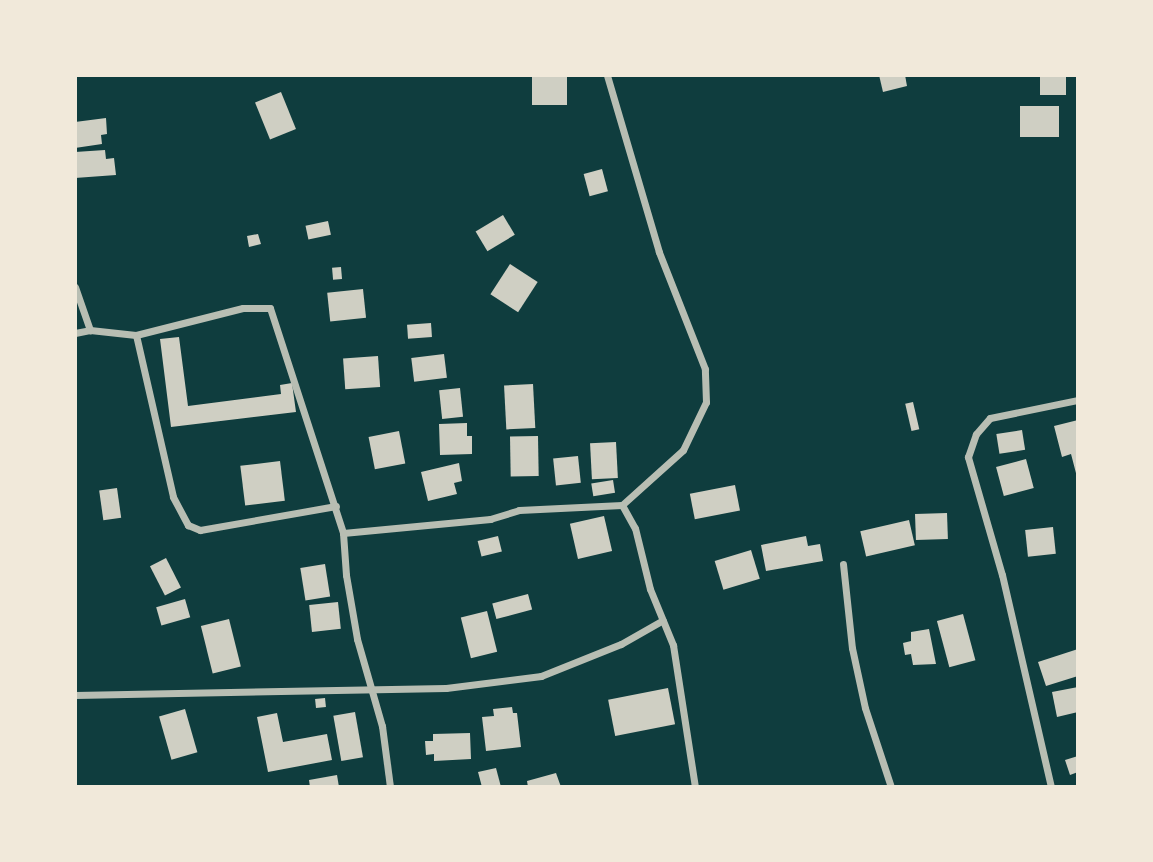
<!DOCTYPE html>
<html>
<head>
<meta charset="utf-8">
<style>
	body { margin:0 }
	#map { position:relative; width:1153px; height:862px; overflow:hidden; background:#0f3d3e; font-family:"Golos Text",sans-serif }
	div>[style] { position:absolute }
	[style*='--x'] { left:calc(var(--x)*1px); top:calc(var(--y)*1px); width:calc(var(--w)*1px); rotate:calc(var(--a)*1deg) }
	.building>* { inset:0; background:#cfcfc3; transform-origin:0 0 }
	.minor>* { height:7px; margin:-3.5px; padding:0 3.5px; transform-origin:3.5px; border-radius:3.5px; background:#b8beb3 }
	span { translate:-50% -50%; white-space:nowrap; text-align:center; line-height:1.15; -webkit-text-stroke:7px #f1e9da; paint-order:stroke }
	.frame { position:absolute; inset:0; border:77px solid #f1e9da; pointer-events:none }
</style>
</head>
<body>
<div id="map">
	<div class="building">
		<i style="left:532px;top:75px;width:35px;height:30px"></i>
		<i style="clip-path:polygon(879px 75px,905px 75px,907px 86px,883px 92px)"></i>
		<i style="left:1040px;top:75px;width:26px;height:20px"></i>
		<i style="left:281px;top:92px;width:40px;height:28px;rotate:68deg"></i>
		<i style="left:1059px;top:106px;width:31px;height:39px;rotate:90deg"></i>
		<i style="clip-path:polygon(106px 118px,107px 134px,101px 135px,102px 144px,75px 148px,75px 122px)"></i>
		<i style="clip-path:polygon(105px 150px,106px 159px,114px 158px,116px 175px,75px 178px,75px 152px)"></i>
		<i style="left:602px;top:169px;width:23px;height:19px;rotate:75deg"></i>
		<i style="left:503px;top:215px;width:23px;height:32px;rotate:59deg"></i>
		<i style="left:328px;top:221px;width:14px;height:23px;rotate:78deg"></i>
		<i style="clip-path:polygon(258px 234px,261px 244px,249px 247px,247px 236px)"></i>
		<i style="left:510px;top:264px;width:33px;height:36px;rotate:33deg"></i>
		<i style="left:341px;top:267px;width:12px;height:9px;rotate:85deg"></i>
		<i style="left:363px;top:289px;width:29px;height:36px;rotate:84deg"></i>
		<i style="left:431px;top:323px;width:14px;height:24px;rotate:86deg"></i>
		<i style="clip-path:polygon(179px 337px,188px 406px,281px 394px,280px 385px,292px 383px,296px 412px,171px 427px,160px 339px)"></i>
		<i style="left:444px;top:354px;width:24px;height:33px;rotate:83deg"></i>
		<i style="left:378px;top:356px;width:31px;height:35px;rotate:86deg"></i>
		<i style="left:533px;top:384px;width:44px;height:29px;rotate:87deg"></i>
		<i style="left:460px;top:388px;width:29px;height:21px;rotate:84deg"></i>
		<i style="left:913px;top:402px;width:28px;height:8px;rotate:77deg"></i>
		<i style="clip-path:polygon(1078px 420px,1078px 477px,1077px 477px,1071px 454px,1062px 457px,1054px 426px)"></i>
		<i style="clip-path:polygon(467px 423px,467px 436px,472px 436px,472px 454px,440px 455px,439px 424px)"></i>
		<i style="left:1022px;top:430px;width:20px;height:26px;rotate:81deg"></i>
		<i style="left:399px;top:431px;width:33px;height:31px;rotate:79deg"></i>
		<i style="left:538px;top:436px;width:40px;height:28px;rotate:89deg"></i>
		<i style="left:616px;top:442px;width:36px;height:26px;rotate:87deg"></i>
		<i style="left:578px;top:456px;width:27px;height:25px;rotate:84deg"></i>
		<i style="left:1026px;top:459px;width:30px;height:31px;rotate:75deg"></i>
		<i style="left:280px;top:461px;width:40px;height:40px;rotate:83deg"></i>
		<i style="clip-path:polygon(459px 463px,462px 481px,454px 483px,457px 494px,428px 501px,421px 472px)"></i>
		<i style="left:613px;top:480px;width:13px;height:22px;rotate:81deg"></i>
		<i style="left:735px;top:485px;width:26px;height:46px;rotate:79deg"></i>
		<i style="left:117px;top:488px;width:30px;height:18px;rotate:82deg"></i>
		<i style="left:947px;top:513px;width:26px;height:32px;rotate:88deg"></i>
		<i style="left:604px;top:516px;width:36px;height:35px;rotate:77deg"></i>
		<i style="left:909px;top:520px;width:26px;height:50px;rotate:77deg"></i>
		<i style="left:1053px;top:527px;width:27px;height:28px;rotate:84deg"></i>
		<i style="left:498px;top:536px;width:16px;height:21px;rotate:76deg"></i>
		<i style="clip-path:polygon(806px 536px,808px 546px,820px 544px,823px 561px,766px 571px,761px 545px)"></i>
		<i style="left:751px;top:550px;width:30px;height:38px;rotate:73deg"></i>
		<i style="left:166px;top:558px;width:33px;height:18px;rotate:63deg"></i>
		<i style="left:325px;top:564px;width:33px;height:25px;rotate:81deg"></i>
		<i style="left:528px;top:594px;width:16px;height:37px;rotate:75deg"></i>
		<i style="left:185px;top:599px;width:19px;height:30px;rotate:74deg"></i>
		<i style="left:338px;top:602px;width:27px;height:29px;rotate:84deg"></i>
		<i style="left:487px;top:611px;width:42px;height:27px;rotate:76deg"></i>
		<i style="left:963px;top:614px;width:48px;height:27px;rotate:75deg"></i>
		<i style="left:229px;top:619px;width:49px;height:29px;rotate:76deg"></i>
		<i style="clip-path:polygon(929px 629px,936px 664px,913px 665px,911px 654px,905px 655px,903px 643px,911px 641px,911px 632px)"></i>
		<i style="clip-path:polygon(1078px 649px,1078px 676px,1046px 686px,1038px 662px)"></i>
		<i style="clip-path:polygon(1078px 687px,1078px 712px,1057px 717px,1052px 692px)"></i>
		<i style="left:668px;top:688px;width:37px;height:61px;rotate:79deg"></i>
		<i style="left:325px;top:698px;width:9px;height:10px;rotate:84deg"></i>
		<i style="clip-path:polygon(512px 707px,513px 713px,517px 713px,521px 747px,486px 751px,482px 717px,494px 716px,493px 709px)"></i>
		<i style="left:185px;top:709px;width:45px;height:27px;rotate:74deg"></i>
		<i style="left:355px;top:712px;width:46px;height:22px;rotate:80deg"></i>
		<i style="clip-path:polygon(277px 713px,283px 742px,327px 734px,332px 760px,268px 772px,257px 717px)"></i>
		<i style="clip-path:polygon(470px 733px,471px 759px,434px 761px,434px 754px,426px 755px,425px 741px,433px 741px,433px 734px)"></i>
		<i style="clip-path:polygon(1078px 756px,1078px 772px,1070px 775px,1065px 760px)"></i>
		<i style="clip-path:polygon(496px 768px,501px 787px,482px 787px,478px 772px)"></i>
		<i style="clip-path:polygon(556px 773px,561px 787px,528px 787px,527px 781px)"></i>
		<i style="clip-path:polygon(337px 775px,339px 787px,310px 787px,309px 780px)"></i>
	</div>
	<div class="minor">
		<i style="--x:75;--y:287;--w:46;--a:70.8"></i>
		<i style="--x:75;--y:333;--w:15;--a:-11"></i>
		<i style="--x:90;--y:330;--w:46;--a:6.2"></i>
		<i style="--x:136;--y:335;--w:110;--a:-14.2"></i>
		<i style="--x:243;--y:308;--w:27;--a:0"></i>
		<i style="--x:270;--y:308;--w:237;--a:72"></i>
		<i style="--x:343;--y:533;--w:42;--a:85.9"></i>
		<i style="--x:346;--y:575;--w:65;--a:80.2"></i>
		<i style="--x:357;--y:639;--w:91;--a:74"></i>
		<i style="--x:382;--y:726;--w:62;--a:82.5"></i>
		<i style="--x:136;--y:335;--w:166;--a:77.1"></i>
		<i style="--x:173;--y:497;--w:32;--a:62"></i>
		<i style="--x:188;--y:525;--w:13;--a:23"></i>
		<i style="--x:200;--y:530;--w:138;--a:-10"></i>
		<i style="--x:622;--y:505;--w:26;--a:61"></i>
		<i style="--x:635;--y:528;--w:63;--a:76.2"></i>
		<i style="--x:650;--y:589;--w:61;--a:67.7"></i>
		<i style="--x:673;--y:645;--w:144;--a:81.2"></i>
		<i style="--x:343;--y:533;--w:148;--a:-5.4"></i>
		<i style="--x:490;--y:519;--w:30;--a:-17"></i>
		<i style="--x:519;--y:510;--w:103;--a:-2.8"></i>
		<i style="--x:622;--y:505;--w:82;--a:-42"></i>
		<i style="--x:683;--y:450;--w:53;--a:-64.4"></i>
		<i style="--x:706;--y:402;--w:33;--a:-92"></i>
		<i style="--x:705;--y:369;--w:126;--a:-111.5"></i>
		<i style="--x:659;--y:252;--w:184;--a:-106.4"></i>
		<i style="--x:843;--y:564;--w:84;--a:83.9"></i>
		<i style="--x:852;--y:648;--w:61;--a:77.8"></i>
		<i style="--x:865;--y:708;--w:83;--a:71.8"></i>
		<i style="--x:75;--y:695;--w:371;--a:-1.1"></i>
		<i style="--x:446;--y:688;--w:96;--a:-7.2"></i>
		<i style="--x:541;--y:676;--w:86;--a:-21.8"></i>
		<i style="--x:621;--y:644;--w:48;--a:-29.7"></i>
		<i style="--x:1051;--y:787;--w:218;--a:-103"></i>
		<i style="--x:1002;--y:575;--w:123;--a:-106.1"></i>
		<i style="--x:968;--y:457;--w:24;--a:-71"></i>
		<i style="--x:976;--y:434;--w:21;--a:-49"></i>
		<i style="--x:990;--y:418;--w:90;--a:-11.6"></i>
	</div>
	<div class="frame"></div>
</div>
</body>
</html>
